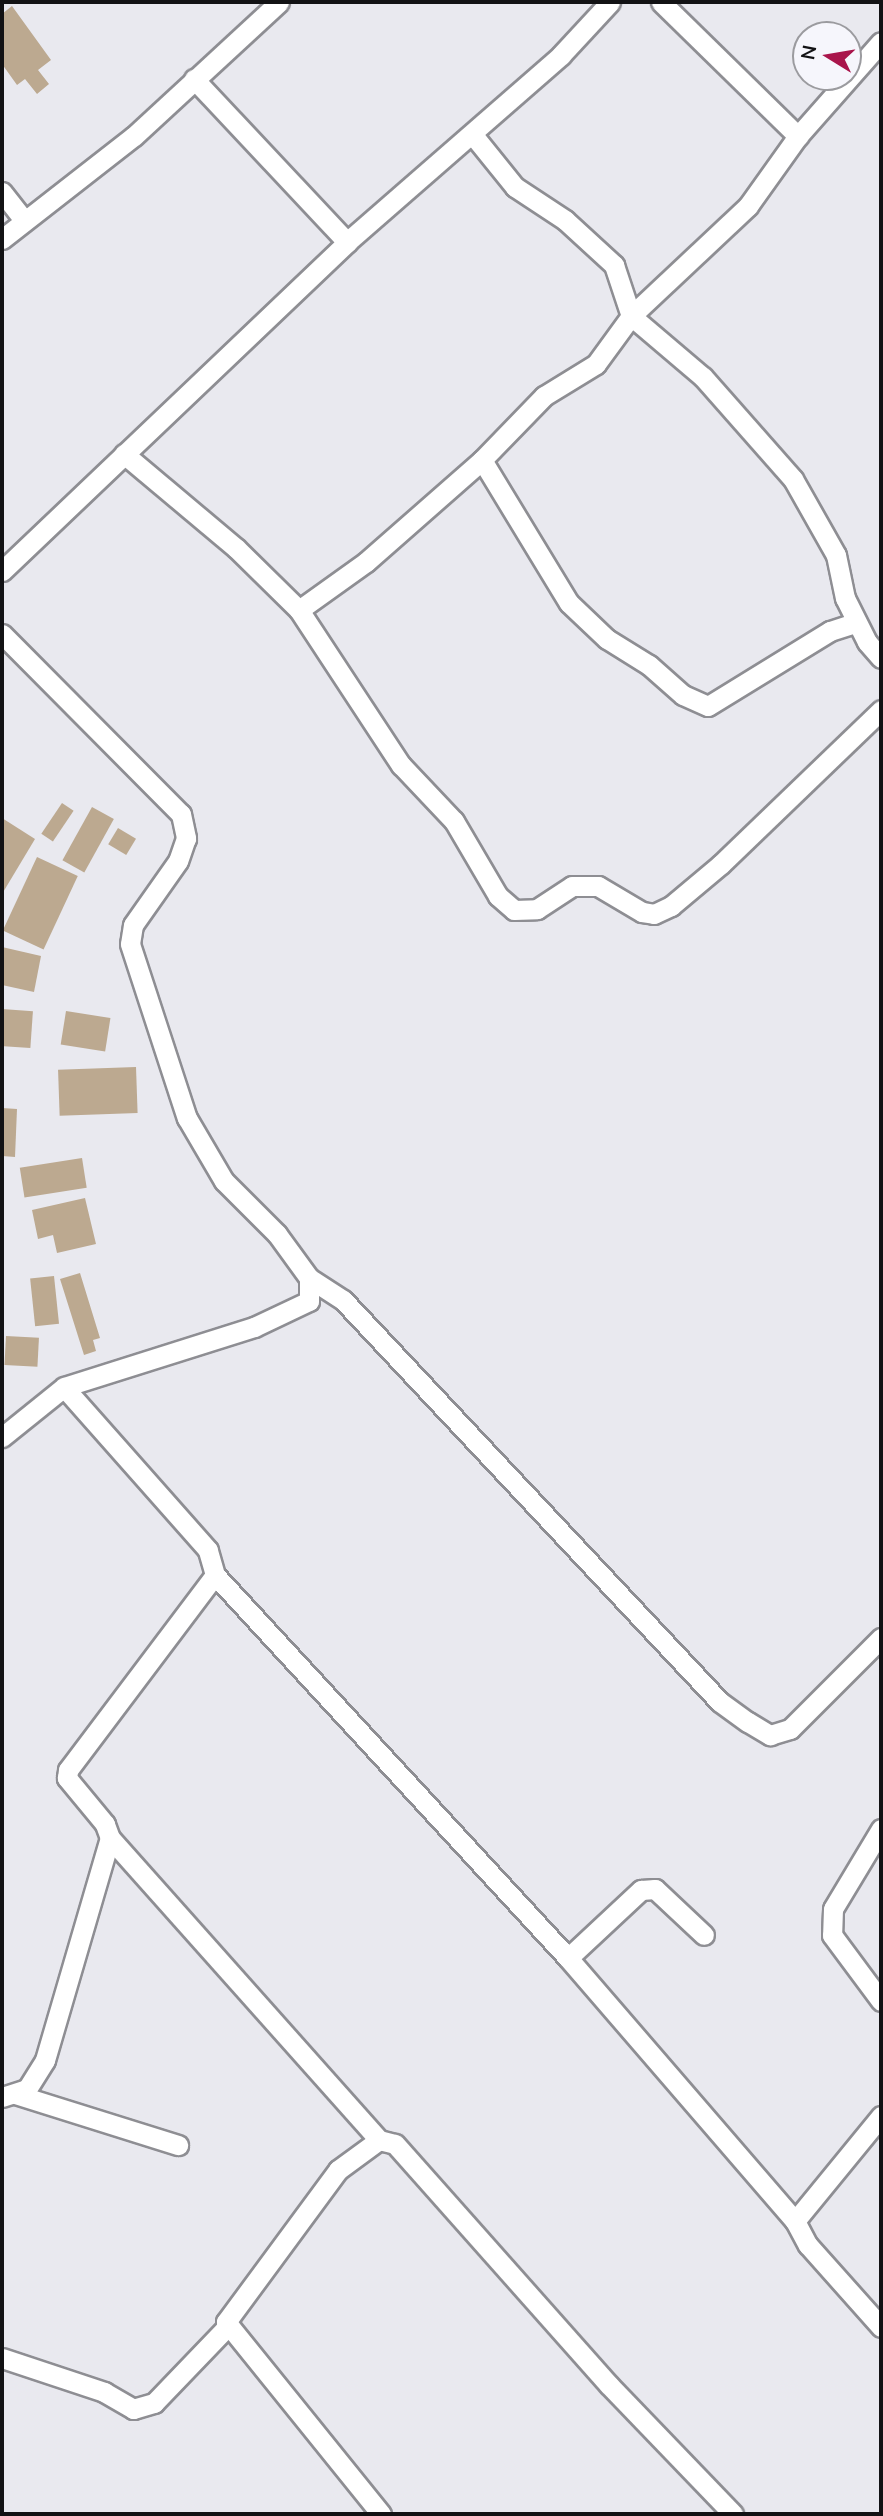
<!DOCTYPE html>
<html>
<head>
<meta charset="utf-8">
<style>
	body { margin:0 }
	#map { position:relative; width:883px; height:2516px; overflow:hidden; background:#e9e9ef; font-family:Mulish,sans-serif }
	div>[style] { position:absolute }
	[style*='--x'] { left:calc(var(--x)*1px); top:calc(var(--y)*1px); width:calc(var(--w)*1px); rotate:calc(var(--a)*1deg) }
	.building>* { inset:0; background:#bca990; transform-origin:0 0 }
	.roads { filter:drop-shadow(2px 0 #8e8e93) drop-shadow(-2px 0 #8e8e93) drop-shadow(0 2px #8e8e93) drop-shadow(0 -2px #8e8e93) }
	.street>* { height:19px; margin:-9.5px; padding:0 9.5px; transform-origin:9.5px; border-radius:9.5px; background:#fff }
	span { translate:-50% -50%; white-space:nowrap; text-align:center; line-height:1.15; -webkit-text-stroke:5px #f6f6fc; paint-order:stroke }
	.frame { position:absolute; inset:0; border:4px solid #121214; pointer-events:none }
	.north { position:absolute; left:792px; top:21px; width:70px; height:70px; box-sizing:border-box; background:#f6f6fc; border:2px solid #9b9b9f; border-radius:50%; rotate:281deg; font-size:19px; font-weight:700; line-height:28px; text-align:center; color:#121214 }
	.north::after { content:''; display:block; margin:auto; width:24px; height:32px; background:#a9154b; clip-path:polygon(50% 0,100% 100%,50% 72%,0 100%) }
</style>
</head>
<body>
<div id="map">
	<div class="building">
		<i style="clip-path:polygon(12px 6px,51px 60px,38px 70px,49px 84px,37px 94px,25px 79px,17px 85px,2px 64px,2px 14px)"></i>
		<i style="left:62px;top:803px;width:14px;height:37px;rotate:34deg"></i>
		<i style="left:92px;top:807px;width:25px;height:61px;rotate:29deg"></i>
		<i style="clip-path:polygon(2px 818px,35px 839px,2px 894px)"></i>
		<i style="left:118px;top:828px;width:21px;height:19px;rotate:31deg"></i>
		<i style="left:37px;top:857px;width:45px;height:81px;rotate:25deg"></i>
		<i style="clip-path:polygon(2px 947px,41px 956px,34px 992px,2px 985px)"></i>
		<i style="left:2px;top:1009px;width:31px;height:37px;rotate:4deg"></i>
		<i style="left:66px;top:1011px;width:45px;height:34px;rotate:9deg"></i>
		<i style="left:136px;top:1067px;width:46px;height:78px;rotate:88deg"></i>
		<i style="clip-path:polygon(2px 1108px,17px 1109px,15px 1157px,2px 1156px)"></i>
		<i style="left:82px;top:1158px;width:30px;height:63px;rotate:81deg"></i>
		<i style="clip-path:polygon(85px 1198px,96px 1244px,57px 1253px,53px 1235px,38px 1239px,32px 1210px)"></i>
		<i style="clip-path:polygon(80px 1273px,100px 1338px,93px 1340px,96px 1351px,84px 1355px,60px 1279px)"></i>
		<i style="left:54px;top:1276px;width:48px;height:24px;rotate:84deg"></i>
		<i style="left:6px;top:1336px;width:33px;height:29px;rotate:3deg"></i>
	</div>
	<div class="roads">
		<div class="street">
			<i style="--x:661;--y:2;--w:192;--a:44.4"></i>
			<i style="--x:194;--y:79;--w:224;--a:46.8"></i>
			<i style="--x:473;--y:135;--w:67;--a:51.1"></i>
			<i style="--x:515;--y:187;--w:60;--a:33.4"></i>
			<i style="--x:565;--y:220;--w:67;--a:42.6"></i>
			<i style="--x:614;--y:265;--w:54;--a:71.6"></i>
			<i style="--x:631;--y:316;--w:94;--a:40.3"></i>
			<i style="--x:703;--y:377;--w:136;--a:48.6"></i>
			<i style="--x:793;--y:479;--w:87;--a:60.5"></i>
			<i style="--x:836;--y:555;--w:44;--a:78.2"></i>
			<i style="--x:845;--y:598;--w:49;--a:63.4"></i>
			<i style="--x:867;--y:642;--w:21;--a:49"></i>
			<i style="--x:2;--y:192;--w:36;--a:52"></i>
			<i style="--x:2;--y:239;--w:167;--a:-38"></i>
			<i style="--x:134;--y:136;--w:197;--a:-42.7"></i>
			<i style="--x:124;--y:454;--w:146;--a:40"></i>
			<i style="--x:236;--y:548;--w:88;--a:44.5"></i>
			<i style="--x:299;--y:610;--w:186;--a:56.7"></i>
			<i style="--x:401;--y:765;--w:77;--a:46.6"></i>
			<i style="--x:454;--y:821;--w:87;--a:59.6"></i>
			<i style="--x:498;--y:896;--w:21;--a:41"></i>
			<i style="--x:514;--y:910;--w:23;--a:-2"></i>
			<i style="--x:537;--y:909;--w:42;--a:-33.3"></i>
			<i style="--x:572;--y:886;--w:26;--a:0"></i>
			<i style="--x:598;--y:886;--w:51;--a:30.6"></i>
			<i style="--x:642;--y:912;--w:12;--a:9"></i>
			<i style="--x:654;--y:914;--w:19;--a:-25"></i>
			<i style="--x:671;--y:906;--w:65;--a:-40"></i>
			<i style="--x:721;--y:864;--w:222;--a:-43.9"></i>
			<i style="--x:482;--y:460;--w:167;--a:58.7"></i>
			<i style="--x:569;--y:603;--w:52;--a:43.5"></i>
			<i style="--x:607;--y:639;--w:49;--a:31.8"></i>
			<i style="--x:649;--y:665;--w:45;--a:41.4"></i>
			<i style="--x:683;--y:695;--w:27;--a:24"></i>
			<i style="--x:708;--y:706;--w:143;--a:-31.6"></i>
			<i style="--x:830;--y:631;--w:28;--a:-18"></i>
			<i style="--x:2;--y:571;--w:477;--a:-43.6"></i>
			<i style="--x:347;--y:242;--w:284;--a:-41.1"></i>
			<i style="--x:561;--y:55;--w:72;--a:-47.2"></i>
			<i style="--x:299;--y:610;--w:82;--a:-35.6"></i>
			<i style="--x:366;--y:562;--w:154;--a:-41.3"></i>
			<i style="--x:482;--y:460;--w:89;--a:-45.9"></i>
			<i style="--x:544;--y:396;--w:61;--a:-31.6"></i>
			<i style="--x:596;--y:364;--w:59;--a:-53.9"></i>
			<i style="--x:631;--y:316;--w:161;--a:-43.2"></i>
			<i style="--x:748;--y:206;--w:86;--a:-54.5"></i>
			<i style="--x:798;--y:136;--w:125;--a:-48.6"></i>
			<i style="--x:2;--y:634;--w:254;--a:45.2"></i>
			<i style="--x:181;--y:814;--w:25;--a:78"></i>
			<i style="--x:186;--y:838;--w:24;--a:109"></i>
			<i style="--x:178;--y:861;--w:78;--a:125.1"></i>
			<i style="--x:133;--y:925;--w:19;--a:99"></i>
			<i style="--x:130;--y:944;--w:183;--a:71.9"></i>
			<i style="--x:187;--y:1118;--w:73;--a:59.6"></i>
			<i style="--x:224;--y:1181;--w:75;--a:45"></i>
			<i style="--x:277;--y:1234;--w:54;--a:54"></i>
			<i style="--x:309;--y:1278;--w:23;--a:90"></i>
			<i style="--x:309;--y:1301;--w:61;--a:154.7"></i>
			<i style="--x:254;--y:1327;--w:199;--a:162.5"></i>
			<i style="--x:64;--y:1387;--w:80;--a:141.1"></i>
			<i style="--x:309;--y:1278;--w:40;--a:32.9"></i>
			<i style="--x:343;--y:1300;--w:551;--a:46.84"></i>
			<i style="--x:720;--y:1702;--w:34;--a:36"></i>
			<i style="--x:748;--y:1722;--w:26;--a:31"></i>
			<i style="--x:770;--y:1735;--w:21;--a:-17"></i>
			<i style="--x:790;--y:1729;--w:129;--a:-45"></i>
			<i style="--x:215;--y:1575;--w:521;--a:47.33"></i>
			<i style="--x:568;--y:1958;--w:347;--a:49.2"></i>
			<i style="--x:881;--y:1829;--w:93;--a:121"></i>
			<i style="--x:833;--y:1909;--w:26;--a:92"></i>
			<i style="--x:832;--y:1935;--w:82;--a:53.4"></i>
			<i style="--x:110;--y:1838;--w:404;--a:48.3"></i>
			<i style="--x:568;--y:1958;--w:100;--a:-43"></i>
			<i style="--x:641;--y:1890;--w:14;--a:-4"></i>
			<i style="--x:655;--y:1889;--w:67;--a:43.2"></i>
			<i style="--x:15;--y:2094;--w:171;--a:17.4"></i>
			<i style="--x:2;--y:2097;--w:26;--a:-18"></i>
			<i style="--x:27;--y:2089;--w:34;--a:-58"></i>
			<i style="--x:45;--y:2060;--w:231;--a:-73.7"></i>
			<i style="--x:110;--y:1838;--w:15;--a:-110"></i>
			<i style="--x:105;--y:1824;--w:60;--a:-129.6"></i>
			<i style="--x:67;--y:1778;--w:8;--a:-83"></i>
			<i style="--x:68;--y:1770;--w:244;--a:-53"></i>
			<i style="--x:215;--y:1575;--w:26;--a:-106"></i>
			<i style="--x:208;--y:1550;--w:217;--a:-131.5"></i>
			<i style="--x:881;--y:2116;--w:136;--a:129.3"></i>
			<i style="--x:795;--y:2221;--w:27;--a:62"></i>
			<i style="--x:808;--y:2245;--w:110;--a:48.3"></i>
			<i style="--x:2;--y:2358;--w:108;--a:18.4"></i>
			<i style="--x:104;--y:2392;--w:34;--a:30"></i>
			<i style="--x:133;--y:2409;--w:22;--a:-16"></i>
			<i style="--x:154;--y:2403;--w:105;--a:-46.2"></i>
			<i style="--x:381;--y:2514;--w:247;--a:-128.9"></i>
			<i style="--x:226;--y:2322;--w:189;--a:-53.6"></i>
			<i style="--x:338;--y:2170;--w:51;--a:-36.2"></i>
			<i style="--x:379;--y:2140;--w:16;--a:14"></i>
			<i style="--x:395;--y:2144;--w:322;--a:48.4"></i>
			<i style="--x:609;--y:2385;--w:179;--a:46.1"></i>
		</div>
	</div>
	<div class="frame"></div>
	<div class="north">N</div>
</div>
</body>
</html>
